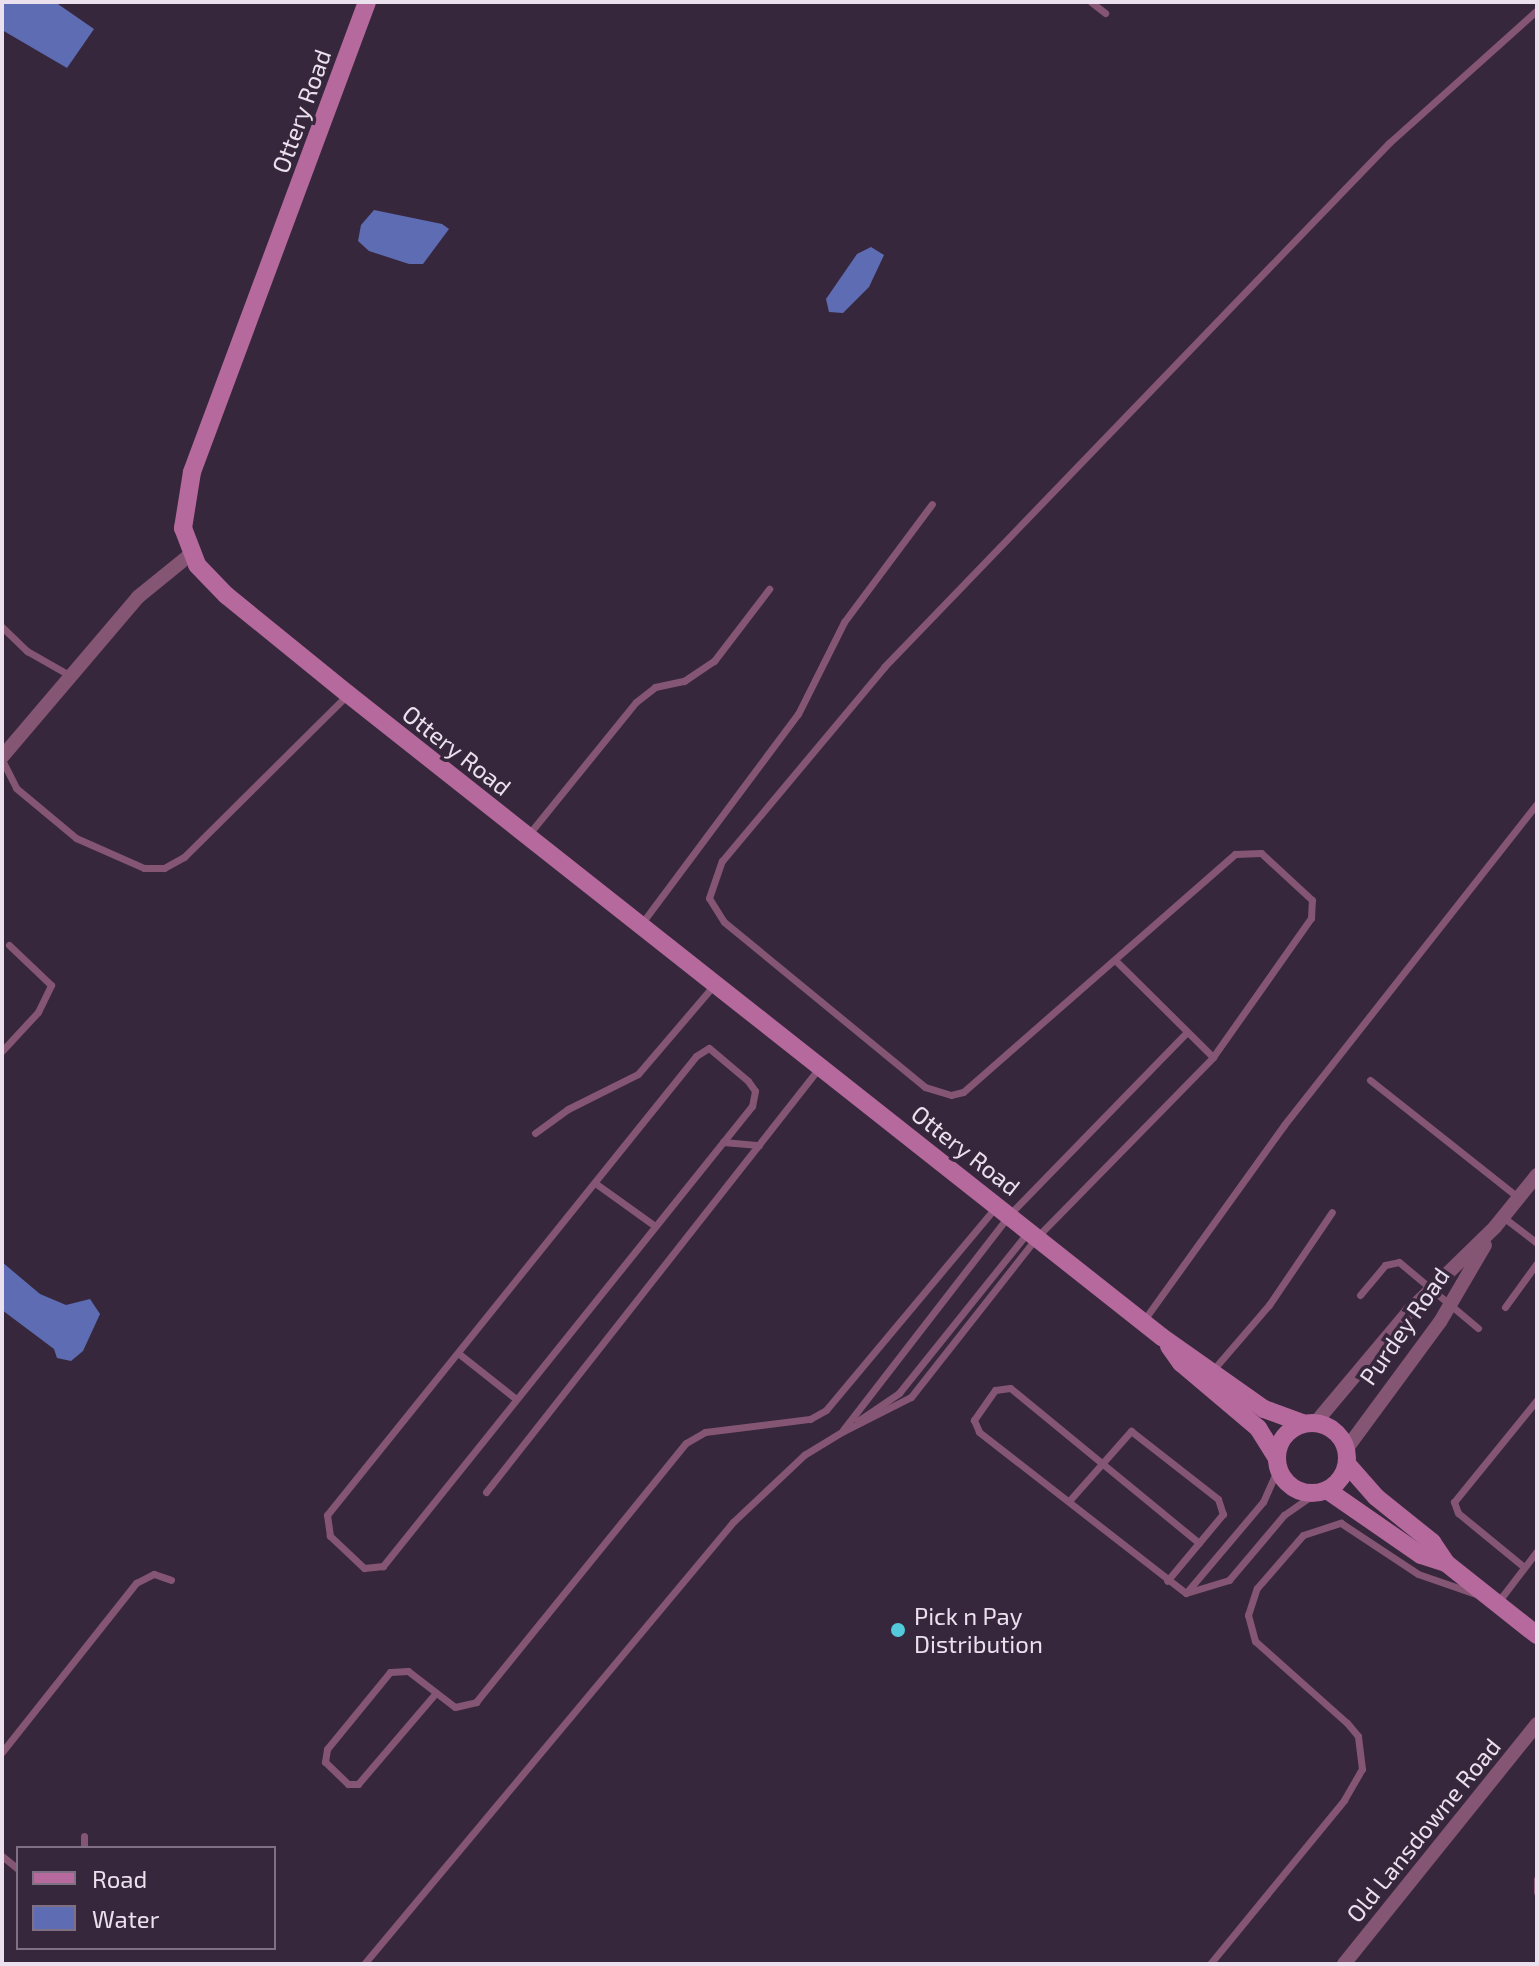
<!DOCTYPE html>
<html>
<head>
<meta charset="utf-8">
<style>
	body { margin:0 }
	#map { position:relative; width:1539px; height:1966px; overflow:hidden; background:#37273c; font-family:"Exo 2",sans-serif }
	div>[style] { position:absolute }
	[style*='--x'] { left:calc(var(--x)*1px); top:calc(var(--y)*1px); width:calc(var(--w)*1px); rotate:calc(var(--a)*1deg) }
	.water>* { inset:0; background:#5e6cb3 }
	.lane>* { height:7px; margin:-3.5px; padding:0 3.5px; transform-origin:3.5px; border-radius:3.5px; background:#855574 }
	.street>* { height:14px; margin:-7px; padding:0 7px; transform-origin:7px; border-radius:7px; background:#855574 }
	.secondary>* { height:18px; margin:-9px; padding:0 9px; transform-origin:9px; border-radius:9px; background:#b5699c }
	.secondary>.ring { margin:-9px; padding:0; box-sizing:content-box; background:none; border:18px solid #b5699c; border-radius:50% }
	.dots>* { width:22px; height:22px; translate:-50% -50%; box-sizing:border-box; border:4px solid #37273c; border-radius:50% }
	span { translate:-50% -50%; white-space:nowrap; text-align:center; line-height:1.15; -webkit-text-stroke:7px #37273c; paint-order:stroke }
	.street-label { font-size:24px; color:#ebe1ee }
	.poi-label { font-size:24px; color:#ebe1ee }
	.left { translate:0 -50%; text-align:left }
	.frame { position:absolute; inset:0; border:4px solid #ebe1ee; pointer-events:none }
	.legend { position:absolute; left:16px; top:1846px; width:260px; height:104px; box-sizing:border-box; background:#37273c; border:2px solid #7f7183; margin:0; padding:10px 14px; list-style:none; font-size:24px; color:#ebe1ee }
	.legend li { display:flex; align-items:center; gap:16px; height:40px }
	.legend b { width:40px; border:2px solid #7f7183 }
</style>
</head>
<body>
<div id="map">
	<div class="water">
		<i style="clip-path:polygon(2px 2px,55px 2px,94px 29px,67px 68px,2px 30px)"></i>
		<i style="clip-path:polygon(374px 210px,442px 224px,449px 229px,423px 264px,409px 264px,369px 251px,358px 241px,361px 225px)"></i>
		<i style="clip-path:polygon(871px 247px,884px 255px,869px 287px,843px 313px,829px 312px,826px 299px,857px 254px)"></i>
		<i style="clip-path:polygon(2px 1262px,40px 1294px,66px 1305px,90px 1299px,100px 1314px,83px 1351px,71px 1361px,57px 1358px,54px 1349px,2px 1310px)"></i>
	</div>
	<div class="lane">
		<i style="--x:1091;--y:2;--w:18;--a:38"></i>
		<i style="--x:2;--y:627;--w:35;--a:44"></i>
		<i style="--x:27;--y:651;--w:51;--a:29.6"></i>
		<i style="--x:2;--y:760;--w:31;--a:63"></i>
		<i style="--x:16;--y:788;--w:78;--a:39.8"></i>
		<i style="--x:76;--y:838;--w:74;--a:23.8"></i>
		<i style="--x:144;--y:868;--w:20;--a:0"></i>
		<i style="--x:164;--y:868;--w:23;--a:-29"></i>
		<i style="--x:184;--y:857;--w:231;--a:-44.8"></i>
		<i style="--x:529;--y:834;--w:170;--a:-51"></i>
		<i style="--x:636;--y:702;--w:24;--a:-38"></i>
		<i style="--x:655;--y:687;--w:30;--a:-12"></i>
		<i style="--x:684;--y:681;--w:36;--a:-34"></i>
		<i style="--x:714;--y:661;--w:91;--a:-52.6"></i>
		<i style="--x:642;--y:923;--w:261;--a:-53.3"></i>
		<i style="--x:798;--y:714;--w:103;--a:-63.4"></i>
		<i style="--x:844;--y:622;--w:147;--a:-53.3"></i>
		<i style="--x:1116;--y:961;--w:136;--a:44.7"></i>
		<i style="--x:709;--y:1048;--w:51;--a:40.2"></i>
		<i style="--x:748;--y:1081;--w:12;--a:55"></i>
		<i style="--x:755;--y:1091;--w:15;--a:101"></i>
		<i style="--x:752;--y:1106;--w:590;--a:128.74"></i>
		<i style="--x:383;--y:1566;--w:19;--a:174"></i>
		<i style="--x:364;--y:1568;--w:47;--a:-136.7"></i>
		<i style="--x:330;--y:1536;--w:21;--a:-98"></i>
		<i style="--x:327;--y:1515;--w:589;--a:-51.2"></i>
		<i style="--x:696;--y:1056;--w:15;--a:-32"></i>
		<i style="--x:2;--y:1051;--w:53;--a:-47.3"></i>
		<i style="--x:38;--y:1012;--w:30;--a:-64"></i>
		<i style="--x:51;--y:985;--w:58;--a:-136.4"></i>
		<i style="--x:1370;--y:1080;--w:190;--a:38.4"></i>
		<i style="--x:535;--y:1133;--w:41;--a:-36"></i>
		<i style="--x:568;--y:1109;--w:78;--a:-26.6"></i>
		<i style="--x:638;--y:1074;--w:117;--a:-49.5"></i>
		<i style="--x:723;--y:1142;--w:36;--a:5"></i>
		<i style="--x:595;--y:1183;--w:74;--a:35.6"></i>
		<i style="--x:1503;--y:1217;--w:43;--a:37.4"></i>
		<i style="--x:1360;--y:1295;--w:39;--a:-50"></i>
		<i style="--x:1385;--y:1265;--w:14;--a:-12"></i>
		<i style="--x:1399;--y:1262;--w:103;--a:39.9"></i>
		<i style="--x:1505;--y:1307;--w:54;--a:-54"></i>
		<i style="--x:1144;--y:1320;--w:240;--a:-54.3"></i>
		<i style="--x:1284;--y:1125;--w:410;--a:-51.8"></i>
		<i style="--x:458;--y:1353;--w:74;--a:38.4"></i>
		<i style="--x:1213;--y:1370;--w:86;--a:-49.3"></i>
		<i style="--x:1269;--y:1305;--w:112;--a:-55.9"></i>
		<i style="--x:858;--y:1421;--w:50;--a:-34.3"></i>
		<i style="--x:899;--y:1393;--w:206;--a:-51.3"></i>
		<i style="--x:843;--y:1430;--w:272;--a:-52.3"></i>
		<i style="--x:1009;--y:1215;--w:255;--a:-45.8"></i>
		<i style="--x:842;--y:1432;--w:77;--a:-26.9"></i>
		<i style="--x:911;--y:1397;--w:204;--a:-51.8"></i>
		<i style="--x:1037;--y:1237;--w:252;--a:-45.6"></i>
		<i style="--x:1213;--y:1057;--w:170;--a:-54.8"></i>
		<i style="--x:1311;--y:918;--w:18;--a:-87"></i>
		<i style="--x:1312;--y:900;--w:69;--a:-137.3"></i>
		<i style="--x:1261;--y:853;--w:26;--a:178"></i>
		<i style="--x:1235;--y:854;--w:361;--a:138.8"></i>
		<i style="--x:963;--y:1092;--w:12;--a:166"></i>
		<i style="--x:951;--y:1095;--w:27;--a:-163"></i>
		<i style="--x:925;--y:1087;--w:260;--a:-140.6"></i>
		<i style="--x:724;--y:922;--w:28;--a:-122"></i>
		<i style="--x:709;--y:898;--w:39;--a:-71"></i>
		<i style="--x:722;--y:861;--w:253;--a:-50.1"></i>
		<i style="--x:884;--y:667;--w:728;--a:-46.06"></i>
		<i style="--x:1389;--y:143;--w:199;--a:-41.9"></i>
		<i style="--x:486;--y:1492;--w:539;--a:-51.85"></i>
		<i style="--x:1069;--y:1501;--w:94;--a:-48.5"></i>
		<i style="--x:1131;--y:1431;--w:110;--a:38"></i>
		<i style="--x:1218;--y:1499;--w:16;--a:72"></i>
		<i style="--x:1223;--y:1514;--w:87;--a:129.9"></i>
		<i style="--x:1199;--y:1543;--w:244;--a:-140.6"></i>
		<i style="--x:1010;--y:1388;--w:15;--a:172"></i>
		<i style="--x:995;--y:1390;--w:37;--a:125"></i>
		<i style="--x:974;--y:1420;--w:13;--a:67"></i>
		<i style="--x:979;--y:1432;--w:262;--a:37.9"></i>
		<i style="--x:1186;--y:1593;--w:45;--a:-16.8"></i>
		<i style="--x:1229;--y:1580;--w:85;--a:-49.8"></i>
		<i style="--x:1284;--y:1515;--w:39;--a:-35"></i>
		<i style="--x:1524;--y:1567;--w:85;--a:-140.7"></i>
		<i style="--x:1458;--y:1513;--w:12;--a:-110"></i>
		<i style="--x:1454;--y:1502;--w:132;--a:-50.9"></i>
		<i style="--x:1186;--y:1593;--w:119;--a:-49.8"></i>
		<i style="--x:1263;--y:1502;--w:36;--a:-66"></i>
		<i style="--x:1498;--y:1602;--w:64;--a:-52.6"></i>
		<i style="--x:434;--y:1695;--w:117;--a:130.5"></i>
		<i style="--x:358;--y:1784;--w:10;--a:180"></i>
		<i style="--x:348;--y:1784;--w:32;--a:-136"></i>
		<i style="--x:325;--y:1762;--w:13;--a:-81"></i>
		<i style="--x:327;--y:1749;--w:99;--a:-50.7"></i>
		<i style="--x:390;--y:1672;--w:18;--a:-3"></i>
		<i style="--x:408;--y:1671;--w:59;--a:37.5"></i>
		<i style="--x:455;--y:1707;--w:22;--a:-13"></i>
		<i style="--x:476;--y:1702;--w:333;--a:-51"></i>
		<i style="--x:686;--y:1443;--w:22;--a:-30"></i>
		<i style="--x:705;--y:1432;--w:106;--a:-7.1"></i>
		<i style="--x:810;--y:1419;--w:18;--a:-29"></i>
		<i style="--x:826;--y:1410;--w:265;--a:-50.1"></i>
		<i style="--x:2;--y:1752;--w:216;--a:-51.6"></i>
		<i style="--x:136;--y:1583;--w:20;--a:-27"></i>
		<i style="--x:154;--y:1574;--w:18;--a:19"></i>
		<i style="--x:84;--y:1836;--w:12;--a:90"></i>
		<i style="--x:2;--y:1856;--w:21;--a:39"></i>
		<i style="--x:1537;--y:1879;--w:13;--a:90"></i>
		<i style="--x:364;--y:1964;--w:576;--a:-50.14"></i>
		<i style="--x:733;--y:1522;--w:98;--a:-43.3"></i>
		<i style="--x:804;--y:1455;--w:48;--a:-31.4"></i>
		<i style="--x:1210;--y:1964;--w:212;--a:-50.7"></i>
		<i style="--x:1344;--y:1800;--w:36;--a:-60"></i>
		<i style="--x:1362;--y:1769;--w:33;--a:-97"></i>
		<i style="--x:1358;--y:1736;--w:17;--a:-130"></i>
		<i style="--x:1347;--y:1723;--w:123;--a:-138.3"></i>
		<i style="--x:1255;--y:1641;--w:27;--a:-105"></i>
		<i style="--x:1248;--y:1615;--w:28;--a:-72"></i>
		<i style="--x:1257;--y:1588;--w:70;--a:-49"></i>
		<i style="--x:1303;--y:1535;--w:40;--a:-18"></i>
		<i style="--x:1341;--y:1523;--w:92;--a:33.5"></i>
		<i style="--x:1418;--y:1574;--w:61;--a:19"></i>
	</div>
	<div class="street">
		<i style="--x:2;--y:757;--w:210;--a:-49.6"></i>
		<i style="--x:138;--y:597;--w:68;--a:-39.1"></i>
		<i style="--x:1316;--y:1422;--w:145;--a:-50"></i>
		<i style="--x:1409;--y:1311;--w:120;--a:-44.3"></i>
		<i style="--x:1495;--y:1227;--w:67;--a:-51.1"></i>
		<i style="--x:1347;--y:1448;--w:157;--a:-53.6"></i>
		<i style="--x:1440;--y:1322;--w:89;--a:-59.7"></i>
		<i style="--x:1344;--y:1964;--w:308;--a:-51.2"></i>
	</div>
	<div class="secondary">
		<i style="--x:367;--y:2;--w:502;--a:110.42"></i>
		<i style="--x:192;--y:472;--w:57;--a:99.1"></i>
		<i style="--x:183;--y:528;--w:40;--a:69"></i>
		<i style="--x:197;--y:565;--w:42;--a:46"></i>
		<i style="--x:226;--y:595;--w:157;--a:39.1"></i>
		<i style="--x:348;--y:694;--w:1037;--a:38.31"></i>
		<i style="--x:1162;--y:1337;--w:125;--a:35.2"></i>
		<i style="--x:1264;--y:1409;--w:40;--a:20.2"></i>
		<i style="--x:1169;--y:1346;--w:21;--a:55"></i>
		<i style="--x:1181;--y:1363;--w:101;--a:40.2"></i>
		<i style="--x:1258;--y:1428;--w:36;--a:58"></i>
		<i class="ring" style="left:1277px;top:1423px;width:52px;height:52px"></i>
		<i style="--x:1347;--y:1464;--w:44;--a:48.7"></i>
		<i style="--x:1376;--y:1497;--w:72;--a:38.8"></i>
		<i style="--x:1432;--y:1542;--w:25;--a:56"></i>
		<i style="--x:1446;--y:1563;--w:116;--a:38.4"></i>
		<i style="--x:1327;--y:1490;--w:114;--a:34.7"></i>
		<i style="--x:1421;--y:1555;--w:26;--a:18"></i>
	</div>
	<div class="dots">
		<i style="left:898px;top:1630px;background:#53cbdb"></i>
	</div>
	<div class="street-label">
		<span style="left:301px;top:111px;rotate:-70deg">Ottery Road</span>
		<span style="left:457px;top:750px;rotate:38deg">Ottery Road</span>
		<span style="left:966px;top:1150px;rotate:38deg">Ottery Road</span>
		<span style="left:1404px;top:1326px;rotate:-55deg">Purdey Road</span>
		<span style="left:1423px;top:1830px;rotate:-51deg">Old Lansdowne Road</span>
	</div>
	<div class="poi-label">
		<span class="left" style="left:914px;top:1630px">Pick n Pay<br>Distribution</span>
	</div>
	<div class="frame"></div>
	<ul class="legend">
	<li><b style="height:10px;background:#b5699c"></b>Road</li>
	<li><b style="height:22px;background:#5e6cb3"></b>Water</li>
	</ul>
</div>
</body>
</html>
